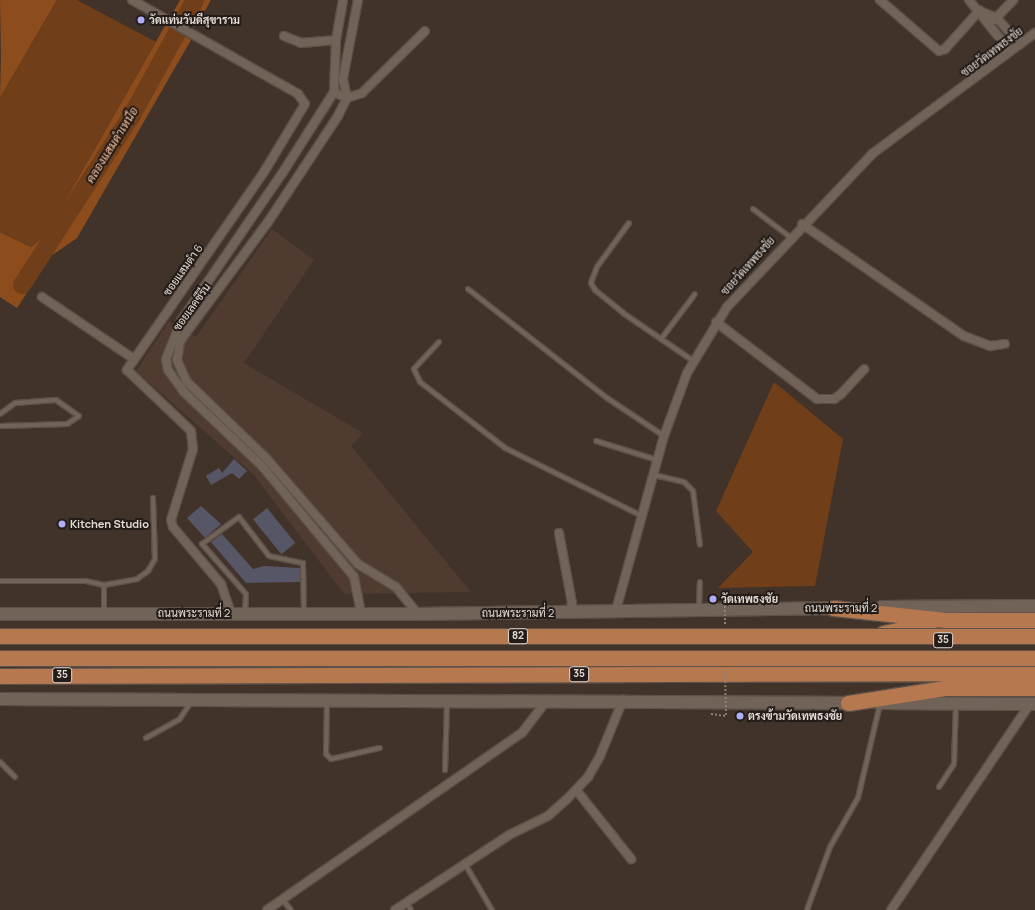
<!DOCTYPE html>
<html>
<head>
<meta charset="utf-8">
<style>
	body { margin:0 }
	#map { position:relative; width:1035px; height:910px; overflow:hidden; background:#41332a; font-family:Manrope,Sarabun,sans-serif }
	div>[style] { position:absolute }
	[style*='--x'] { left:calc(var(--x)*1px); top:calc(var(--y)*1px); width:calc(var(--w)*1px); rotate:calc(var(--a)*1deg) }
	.built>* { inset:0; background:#4f3b2f }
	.green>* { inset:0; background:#8d4c1c }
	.water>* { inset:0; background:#703e19 }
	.river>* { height:18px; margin:-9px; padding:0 9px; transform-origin:9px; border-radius:9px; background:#703e19 }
	.building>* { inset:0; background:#575666; transform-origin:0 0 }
	.path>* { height:2px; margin-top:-1px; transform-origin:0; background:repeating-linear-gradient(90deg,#8b8078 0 2px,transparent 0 4px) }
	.roads { filter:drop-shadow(1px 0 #5c5048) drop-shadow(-1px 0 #5c5048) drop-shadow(0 1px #5c5048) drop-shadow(0 -1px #5c5048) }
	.lane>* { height:4px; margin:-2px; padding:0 2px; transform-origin:2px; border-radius:2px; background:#726359 }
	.street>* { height:8px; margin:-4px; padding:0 4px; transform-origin:4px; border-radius:4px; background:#726359 }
	.secondary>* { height:12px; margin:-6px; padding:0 6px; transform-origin:6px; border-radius:6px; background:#726359 }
	.highway>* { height:15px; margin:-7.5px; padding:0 7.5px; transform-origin:7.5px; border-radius:7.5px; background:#b6784f }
	.path-bridge>* { height:2px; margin-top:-1px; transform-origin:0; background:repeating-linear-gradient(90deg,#8b8078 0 2px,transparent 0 4px) }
	.bridges { filter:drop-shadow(1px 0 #5c5048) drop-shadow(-1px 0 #5c5048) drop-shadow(0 1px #5c5048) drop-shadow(0 -1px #5c5048) }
	.highway-bridge>* { height:15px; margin:-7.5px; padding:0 7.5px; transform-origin:7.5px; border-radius:7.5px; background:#b6784f }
	.dots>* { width:11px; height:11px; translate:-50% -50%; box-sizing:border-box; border:2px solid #231c18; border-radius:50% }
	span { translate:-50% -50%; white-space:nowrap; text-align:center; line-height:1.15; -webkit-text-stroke:4px #231c18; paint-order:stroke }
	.shield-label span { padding:1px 3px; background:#231c18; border:1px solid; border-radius:3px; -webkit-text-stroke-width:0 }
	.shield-label { font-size:10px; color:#e3dad4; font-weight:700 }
	.poi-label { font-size:11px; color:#e3dad4; font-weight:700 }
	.left { translate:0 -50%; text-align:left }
	.street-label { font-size:11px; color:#e3dad4 }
	.water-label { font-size:12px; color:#fbc19d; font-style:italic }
</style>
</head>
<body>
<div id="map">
	<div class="built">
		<i style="clip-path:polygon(272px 229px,314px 260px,244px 363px,363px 433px,351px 446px,471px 592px,344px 594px,254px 475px,136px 371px,169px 321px,196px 337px)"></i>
	</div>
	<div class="green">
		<i style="clip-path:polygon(0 0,57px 0,0 98px,1px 55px)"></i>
		<i style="clip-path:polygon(180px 0,211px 0,196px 27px,171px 16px)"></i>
		<i style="clip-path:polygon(166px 24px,191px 40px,77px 238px,51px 256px,17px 308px,0 297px,0 232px,31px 247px,45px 236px)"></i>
	</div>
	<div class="water">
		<i style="clip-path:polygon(57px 0,77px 0,156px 42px,45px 236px,31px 247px,0 232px,0 98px)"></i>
		<i style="clip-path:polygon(774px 382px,843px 439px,815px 586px,718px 588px,753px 552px,716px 511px)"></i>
	</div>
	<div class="river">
		<i style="--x:22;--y:285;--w:202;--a:-57.1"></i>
		<i style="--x:132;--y:115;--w:131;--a:-61.3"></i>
	</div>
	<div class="building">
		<i style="clip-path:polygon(234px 459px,247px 471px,239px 479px,232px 473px,211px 485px,206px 476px,219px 468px,222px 473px)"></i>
		<i style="clip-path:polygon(201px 506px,221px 524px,205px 538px,187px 518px)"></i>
		<i style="left:267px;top:508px;width:45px;height:18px;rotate:51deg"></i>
		<i style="clip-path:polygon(222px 534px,253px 569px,264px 566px,300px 568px,300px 582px,246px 583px,211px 542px)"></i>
	</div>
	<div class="path">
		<i style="--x:725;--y:598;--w:18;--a:-3"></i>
		<i style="--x:711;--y:714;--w:15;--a:8"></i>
	</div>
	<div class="roads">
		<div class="lane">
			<i style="--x:753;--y:209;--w:46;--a:37.1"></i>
			<i style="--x:629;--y:223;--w:54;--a:126"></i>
			<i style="--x:597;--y:267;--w:17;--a:111"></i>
			<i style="--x:591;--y:283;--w:8;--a:60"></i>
			<i style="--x:595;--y:290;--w:36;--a:39"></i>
			<i style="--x:623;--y:313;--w:83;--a:34.3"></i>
			<i style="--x:468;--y:289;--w:177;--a:38.1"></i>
			<i style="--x:607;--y:398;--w:69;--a:33.7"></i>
			<i style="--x:661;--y:339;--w:56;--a:-52.9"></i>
			<i style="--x:439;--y:342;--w:37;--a:133"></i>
			<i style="--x:414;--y:369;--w:14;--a:65"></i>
			<i style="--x:420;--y:382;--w:108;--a:37.8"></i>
			<i style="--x:505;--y:448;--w:153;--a:26.4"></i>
			<i style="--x:0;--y:414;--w:19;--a:-36"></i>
			<i style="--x:15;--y:403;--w:41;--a:-4.2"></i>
			<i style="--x:56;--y:400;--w:28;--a:35"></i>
			<i style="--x:79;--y:416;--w:14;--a:146"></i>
			<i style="--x:67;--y:424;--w:67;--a:178.3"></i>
			<i style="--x:596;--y:441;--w:64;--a:17.3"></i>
			<i style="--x:654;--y:475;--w:31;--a:13"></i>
			<i style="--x:684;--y:482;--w:13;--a:45"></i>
			<i style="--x:693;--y:491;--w:54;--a:82.6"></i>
			<i style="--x:0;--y:581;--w:86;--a:0"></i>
			<i style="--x:86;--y:581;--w:18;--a:13"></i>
			<i style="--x:104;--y:585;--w:27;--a:90"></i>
			<i style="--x:104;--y:585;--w:34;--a:-10"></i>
			<i style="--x:137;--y:579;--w:14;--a:-36"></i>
			<i style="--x:148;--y:571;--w:14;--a:-60"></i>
			<i style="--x:155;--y:559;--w:61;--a:-91.9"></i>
			<i style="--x:699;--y:608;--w:26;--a:-88"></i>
			<i style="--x:245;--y:613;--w:19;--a:-87"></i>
			<i style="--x:246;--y:594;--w:67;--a:-131.3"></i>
			<i style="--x:202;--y:544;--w:46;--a:-36.1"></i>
			<i style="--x:239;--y:517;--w:49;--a:52.4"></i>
			<i style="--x:269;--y:556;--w:35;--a:12"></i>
			<i style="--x:303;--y:563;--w:50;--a:88.9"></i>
			<i style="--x:327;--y:702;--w:52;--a:91.1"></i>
			<i style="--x:326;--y:754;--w:7;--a:45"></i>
			<i style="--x:331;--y:759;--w:50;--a:-12.7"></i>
			<i style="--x:146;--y:738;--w:38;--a:-29"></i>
			<i style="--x:179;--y:720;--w:23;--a:-56"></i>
			<i style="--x:0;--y:762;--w:21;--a:45"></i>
			<i style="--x:445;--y:770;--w:67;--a:-88.3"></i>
			<i style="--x:939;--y:787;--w:27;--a:-57"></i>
			<i style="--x:954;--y:764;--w:60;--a:-88.1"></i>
			<i style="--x:465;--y:864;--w:53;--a:59.6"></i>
			<i style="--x:282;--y:899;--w:14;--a:51"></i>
			<i style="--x:406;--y:902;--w:9;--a:58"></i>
			<i style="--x:807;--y:910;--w:67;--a:-69.9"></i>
			<i style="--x:830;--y:847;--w:56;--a:-60.3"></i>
			<i style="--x:858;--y:798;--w:97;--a:-76.8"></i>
		</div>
		<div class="street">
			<i style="--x:132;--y:0;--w:191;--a:29.5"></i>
			<i style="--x:298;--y:94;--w:12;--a:55"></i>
			<i style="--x:305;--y:104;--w:79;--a:121.1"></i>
			<i style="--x:264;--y:172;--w:241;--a:124.7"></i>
			<i style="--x:127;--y:370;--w:88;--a:43.6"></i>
			<i style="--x:191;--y:431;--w:18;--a:84"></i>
			<i style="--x:193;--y:449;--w:74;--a:107.2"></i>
			<i style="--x:171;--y:520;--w:7;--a:74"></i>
			<i style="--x:173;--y:527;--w:75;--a:49.9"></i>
			<i style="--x:221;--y:584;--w:31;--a:71"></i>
			<i style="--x:343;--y:0;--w:41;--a:99.9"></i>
			<i style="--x:336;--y:40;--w:52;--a:92.2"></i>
			<i style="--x:334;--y:92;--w:95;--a:122.5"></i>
			<i style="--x:283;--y:172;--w:181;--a:124.4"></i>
			<i style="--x:181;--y:321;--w:41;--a:111.5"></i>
			<i style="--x:166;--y:359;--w:11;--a:80"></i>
			<i style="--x:168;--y:370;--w:26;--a:54"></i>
			<i style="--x:183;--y:391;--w:109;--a:43.5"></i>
			<i style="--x:262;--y:466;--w:144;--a:50.3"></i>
			<i style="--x:354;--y:577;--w:38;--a:79"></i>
			<i style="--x:358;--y:0;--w:80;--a:100.8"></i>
			<i style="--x:343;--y:79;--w:19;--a:78"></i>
			<i style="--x:347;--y:98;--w:20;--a:117"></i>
			<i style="--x:338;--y:116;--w:127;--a:123.4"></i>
			<i style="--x:268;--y:222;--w:129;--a:126.5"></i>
			<i style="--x:191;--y:326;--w:19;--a:125"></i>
			<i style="--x:180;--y:342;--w:18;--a:99"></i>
			<i style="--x:177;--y:360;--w:24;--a:66"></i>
			<i style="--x:187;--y:382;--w:111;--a:43.9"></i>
			<i style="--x:267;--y:459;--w:139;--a:49.1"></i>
			<i style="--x:358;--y:564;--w:44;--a:31.2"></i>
			<i style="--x:396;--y:587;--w:35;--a:51"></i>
			<i style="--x:880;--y:0;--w:78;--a:40.8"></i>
			<i style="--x:939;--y:51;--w:6;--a:-18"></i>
			<i style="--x:945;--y:49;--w:52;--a:-48.1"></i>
			<i style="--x:969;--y:0;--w:65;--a:51.2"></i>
			<i style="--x:982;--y:12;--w:16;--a:22"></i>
			<i style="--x:997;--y:18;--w:35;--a:49"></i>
			<i style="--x:994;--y:20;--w:28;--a:-46"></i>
			<i style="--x:284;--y:36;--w:18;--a:22"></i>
			<i style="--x:301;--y:43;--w:35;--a:-5"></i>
			<i style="--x:334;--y:92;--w:14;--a:25"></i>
			<i style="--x:347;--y:98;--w:16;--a:-18"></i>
			<i style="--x:362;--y:93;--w:88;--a:-44.5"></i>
			<i style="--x:802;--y:224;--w:197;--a:34.7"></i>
			<i style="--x:964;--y:336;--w:28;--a:21"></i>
			<i style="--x:990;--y:346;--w:15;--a:-8"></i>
			<i style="--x:42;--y:297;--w:111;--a:34"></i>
			<i style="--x:716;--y:322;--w:127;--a:37.3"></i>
			<i style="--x:817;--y:399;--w:17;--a:0"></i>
			<i style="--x:834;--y:399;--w:9;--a:-36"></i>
			<i style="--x:841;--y:394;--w:34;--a:-47"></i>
			<i style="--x:559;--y:533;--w:71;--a:79.5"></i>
			<i style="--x:572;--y:603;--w:10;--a:107"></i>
			<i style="--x:616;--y:610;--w:180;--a:-74.6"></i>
			<i style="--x:664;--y:436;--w:67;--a:-69.9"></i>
			<i style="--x:687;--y:373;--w:77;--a:-58.8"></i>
			<i style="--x:727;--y:307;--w:211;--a:-46.5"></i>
			<i style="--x:872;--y:154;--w:203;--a:-36.6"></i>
			<i style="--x:577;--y:791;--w:87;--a:51.5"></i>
			<i style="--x:267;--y:910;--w:310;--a:-34.8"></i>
			<i style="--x:522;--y:733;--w:41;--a:-52.9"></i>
			<i style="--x:395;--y:910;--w:136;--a:-33.3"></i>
			<i style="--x:509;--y:835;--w:43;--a:-26"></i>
			<i style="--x:548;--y:816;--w:24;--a:-42"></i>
			<i style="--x:566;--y:800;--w:32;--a:-46"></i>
			<i style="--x:588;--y:777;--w:24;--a:-60"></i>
			<i style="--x:600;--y:756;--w:61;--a:-67.7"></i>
			<i style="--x:891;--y:910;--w:249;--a:-56"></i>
		</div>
		<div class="secondary">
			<i style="--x:882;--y:607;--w:153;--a:-0.4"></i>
			<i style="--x:0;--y:614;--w:418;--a:0"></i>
			<i style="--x:418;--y:614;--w:424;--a:-0.8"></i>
			<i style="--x:0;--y:699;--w:857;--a:0.27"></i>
			<i style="--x:879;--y:703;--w:156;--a:0.4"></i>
		</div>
		<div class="highway">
			<i style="--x:833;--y:608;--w:113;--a:6.1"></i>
			<i style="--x:945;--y:620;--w:90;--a:0"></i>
			<i style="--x:883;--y:633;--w:48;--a:-12"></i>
			<i style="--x:0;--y:676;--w:1035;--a:-0.17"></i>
			<i style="--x:848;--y:703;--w:98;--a:-8.8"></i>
			<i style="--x:945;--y:688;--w:90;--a:0"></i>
		</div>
	</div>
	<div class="path-bridge">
		<i style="--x:725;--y:598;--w:26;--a:90"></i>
		<i style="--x:725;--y:669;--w:47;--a:88.8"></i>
	</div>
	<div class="bridges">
		<div class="highway-bridge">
			<i style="--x:0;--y:636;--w:1035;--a:0"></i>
			<i style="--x:0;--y:658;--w:1035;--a:0"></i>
		</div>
	</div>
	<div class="dots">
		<i style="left:141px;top:20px;background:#b1adfa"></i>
		<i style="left:62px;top:524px;background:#b1adfa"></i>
		<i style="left:713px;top:599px;background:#b1adfa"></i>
		<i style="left:740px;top:716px;background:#b1adfa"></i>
	</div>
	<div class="shield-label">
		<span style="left:518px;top:636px">82</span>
		<span style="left:943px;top:640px">35</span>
		<span style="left:579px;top:674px">35</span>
		<span style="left:62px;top:675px">35</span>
	</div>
	<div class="poi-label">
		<span class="left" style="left:149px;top:20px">วัดแท่นวันดีสุขาราม</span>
		<span class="left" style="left:70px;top:524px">Kitchen Studio</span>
		<span class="left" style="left:721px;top:599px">วัดเทพธงชัย</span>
		<span class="left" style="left:748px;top:716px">ตรงข้ามวัดเทพธงชัย</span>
	</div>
	<div class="street-label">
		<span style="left:992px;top:52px;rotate:-37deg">ซอยวัดเทพธงชัย</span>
		<span style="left:748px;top:266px;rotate:-48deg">ซอยวัดเทพธงชัย</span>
		<span style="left:183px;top:270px;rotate:-55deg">ซอยแสมดำ 6</span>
		<span style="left:192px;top:307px;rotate:-54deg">ซอยเลคซีรีน</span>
		<span style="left:841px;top:608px">ถนนพระรามที่ 2</span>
		<span style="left:194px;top:613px">ถนนพระรามที่ 2</span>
		<span style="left:518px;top:613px">ถนนพระรามที่ 2</span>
	</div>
	<div class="water-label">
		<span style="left:112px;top:145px;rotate:-58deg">คลองแสมดำเหนือ</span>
	</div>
</div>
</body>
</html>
